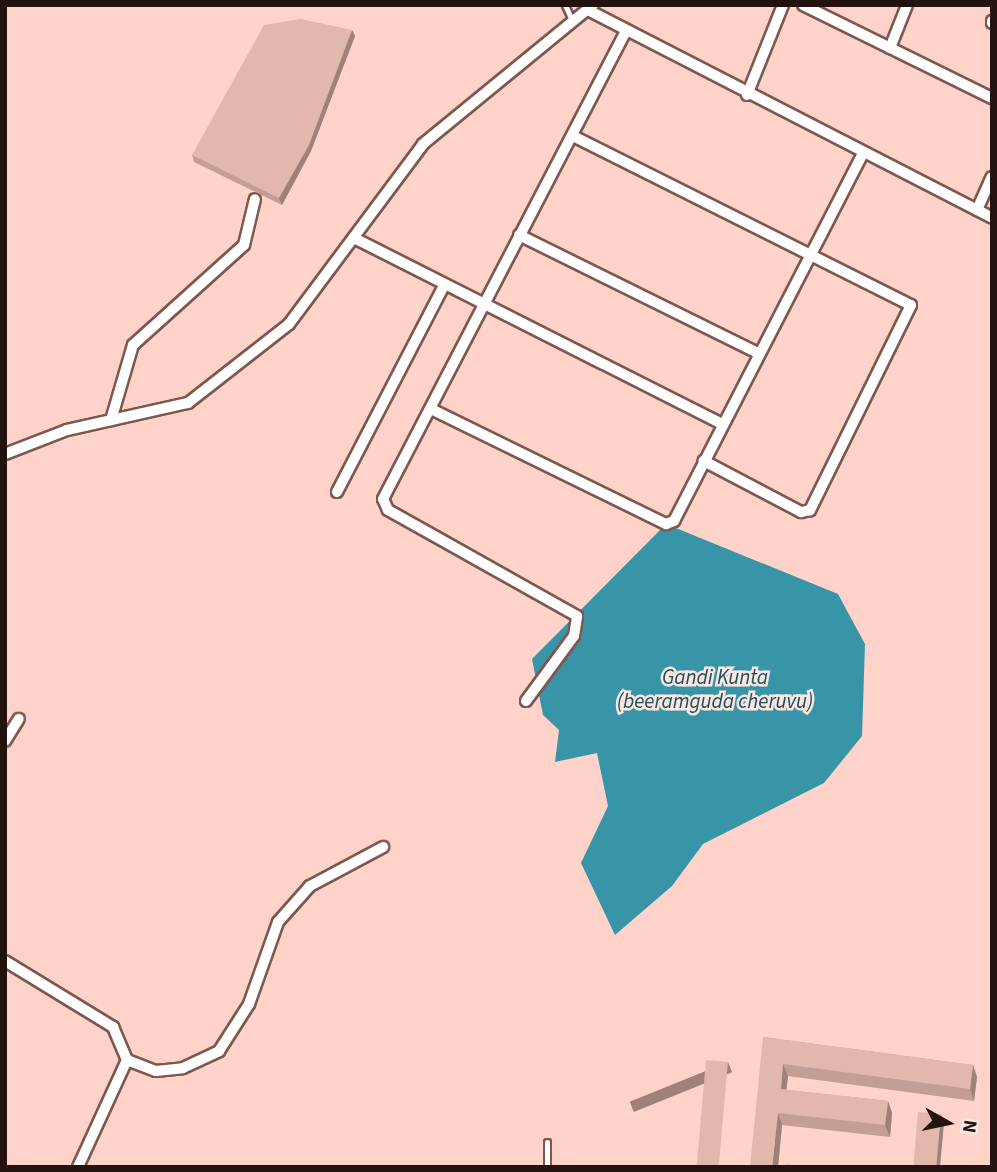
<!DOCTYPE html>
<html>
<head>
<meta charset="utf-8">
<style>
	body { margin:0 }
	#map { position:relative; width:997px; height:1172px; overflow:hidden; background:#ffd3c9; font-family:"Source Sans 3",sans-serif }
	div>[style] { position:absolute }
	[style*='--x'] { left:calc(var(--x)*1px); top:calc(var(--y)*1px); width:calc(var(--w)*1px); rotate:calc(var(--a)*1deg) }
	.water>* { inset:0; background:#3894a7 }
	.roads { filter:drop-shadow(2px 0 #7c584f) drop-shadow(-2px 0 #7c584f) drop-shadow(0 2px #7c584f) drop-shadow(0 -2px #7c584f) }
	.service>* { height:5px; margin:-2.5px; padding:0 2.5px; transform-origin:2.5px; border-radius:2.5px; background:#fff }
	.minor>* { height:10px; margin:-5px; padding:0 5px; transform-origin:5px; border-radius:5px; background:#fff }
	.wall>* { inset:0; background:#c29e95 }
	.shaded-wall>* { inset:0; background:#9e8179; transform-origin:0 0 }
	.building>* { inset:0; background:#e2b8ad; transform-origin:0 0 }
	span { translate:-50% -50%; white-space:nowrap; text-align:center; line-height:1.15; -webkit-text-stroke:5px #f9e7e3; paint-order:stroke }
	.water-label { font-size:21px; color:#244d56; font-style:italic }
	.frame { position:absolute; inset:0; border:7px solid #22130f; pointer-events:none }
	.north { position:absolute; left:913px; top:1088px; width:70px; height:70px; -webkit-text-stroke:5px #f9e7e3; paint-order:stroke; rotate:99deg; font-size:19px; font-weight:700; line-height:28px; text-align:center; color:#22130f }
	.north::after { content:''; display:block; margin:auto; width:24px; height:32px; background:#22130f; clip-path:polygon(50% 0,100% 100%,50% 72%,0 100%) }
</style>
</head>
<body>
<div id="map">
	<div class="water">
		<i style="clip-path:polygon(666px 524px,838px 594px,865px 644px,862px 736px,824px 783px,703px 844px,672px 886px,615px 935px,581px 863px,608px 806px,597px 753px,555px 762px,559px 730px,543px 715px,532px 659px)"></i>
	</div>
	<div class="roads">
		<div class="service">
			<i style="--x:565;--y:5;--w:19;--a:65"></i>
			<i style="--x:547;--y:1167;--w:25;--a:-90"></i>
		</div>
		<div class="minor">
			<i style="--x:803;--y:5;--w:211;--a:26.2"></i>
			<i style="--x:588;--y:10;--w:454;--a:27.2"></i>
			<i style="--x:992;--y:21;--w:2;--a:90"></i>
			<i style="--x:890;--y:48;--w:46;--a:-68.4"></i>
			<i style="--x:747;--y:95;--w:97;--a:-68.2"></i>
			<i style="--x:573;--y:136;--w:378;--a:26.6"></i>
			<i style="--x:911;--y:305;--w:229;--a:116.2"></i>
			<i style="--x:810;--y:510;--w:9;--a:167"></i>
			<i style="--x:801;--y:512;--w:110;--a:-152.3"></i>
			<i style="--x:977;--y:210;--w:36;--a:-66"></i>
			<i style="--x:519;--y:235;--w:267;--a:26.3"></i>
			<i style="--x:354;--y:238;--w:412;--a:26.8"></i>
			<i style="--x:431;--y:409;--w:262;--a:26.1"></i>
			<i style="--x:666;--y:524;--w:9;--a:-21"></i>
			<i style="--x:674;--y:521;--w:413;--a:-62.8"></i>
			<i style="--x:111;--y:420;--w:78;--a:-73.7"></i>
			<i style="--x:133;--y:345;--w:149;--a:-42"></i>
			<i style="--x:244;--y:245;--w:47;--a:-76.6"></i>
			<i style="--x:5;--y:454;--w:66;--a:-21.2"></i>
			<i style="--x:67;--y:430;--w:124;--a:-12.6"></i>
			<i style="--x:188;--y:403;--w:128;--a:-38"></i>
			<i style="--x:289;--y:324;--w:224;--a:-53.3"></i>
			<i style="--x:423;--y:144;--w:220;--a:-39.3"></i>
			<i style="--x:337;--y:492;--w:232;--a:-62.6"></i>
			<i style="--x:526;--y:701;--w:81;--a:-53.6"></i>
			<i style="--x:574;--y:636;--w:20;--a:-81"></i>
			<i style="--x:577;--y:616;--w:217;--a:-150.7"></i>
			<i style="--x:388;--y:510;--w:12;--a:-114"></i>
			<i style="--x:383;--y:499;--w:525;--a:-62.56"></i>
			<i style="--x:5;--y:741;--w:26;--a:-58"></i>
			<i style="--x:5;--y:961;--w:127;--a:31.4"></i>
			<i style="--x:113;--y:1027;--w:36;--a:67"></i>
			<i style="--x:127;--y:1060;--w:118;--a:114.6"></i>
			<i style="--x:127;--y:1060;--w:31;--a:21"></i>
			<i style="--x:156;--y:1071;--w:27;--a:-6"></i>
			<i style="--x:183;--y:1068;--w:40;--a:-25"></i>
			<i style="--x:219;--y:1051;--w:56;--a:-57.4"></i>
			<i style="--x:249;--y:1004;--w:87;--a:-70.5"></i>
			<i style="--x:278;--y:922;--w:48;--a:-48.4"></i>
			<i style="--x:310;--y:886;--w:83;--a:-28.1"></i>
		</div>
	</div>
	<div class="wall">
		<i style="clip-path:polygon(352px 30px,355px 36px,311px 151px,282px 205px,194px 162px,192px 155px)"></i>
		<i style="clip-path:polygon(763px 1037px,973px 1065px,977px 1077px,974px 1101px,788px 1076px,786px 1090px,888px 1101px,892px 1113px,890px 1137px,782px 1125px,778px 1167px)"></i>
	</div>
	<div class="shaded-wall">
		<i style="clip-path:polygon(352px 30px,355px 36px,311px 151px,282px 205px,279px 198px)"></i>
		<i style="left:728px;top:1062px;width:11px;height:106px;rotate:68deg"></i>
		<i style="clip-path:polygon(783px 1064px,788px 1076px,785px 1101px,781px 1089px)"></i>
		<i style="clip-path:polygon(973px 1065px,977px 1077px,974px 1101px,970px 1089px)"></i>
		<i style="clip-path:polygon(888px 1101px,892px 1113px,890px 1137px,885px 1125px)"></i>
		<i style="clip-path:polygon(778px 1113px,782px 1125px,778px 1167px,772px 1167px)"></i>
		<i style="clip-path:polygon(941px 1114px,944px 1123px,940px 1167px,935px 1167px)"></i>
	</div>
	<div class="building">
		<i style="clip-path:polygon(301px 19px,352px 30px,309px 145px,279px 198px,192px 155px,264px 25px)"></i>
		<i style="clip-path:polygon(763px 1037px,973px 1065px,970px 1089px,783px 1064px,781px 1089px,888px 1101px,885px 1125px,778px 1113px,772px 1167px,750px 1167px)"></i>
		<i style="left:706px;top:1060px;width:22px;height:108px;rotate:5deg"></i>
		<i style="left:918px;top:1112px;width:23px;height:55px;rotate:5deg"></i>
		<i style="clip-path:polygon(786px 1164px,811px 1167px,785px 1167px)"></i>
	</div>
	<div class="water-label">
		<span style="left:715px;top:689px">Gandi Kunta<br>(beeramguda cheruvu)</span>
	</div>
	<div class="frame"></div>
	<div class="north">N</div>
</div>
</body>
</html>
